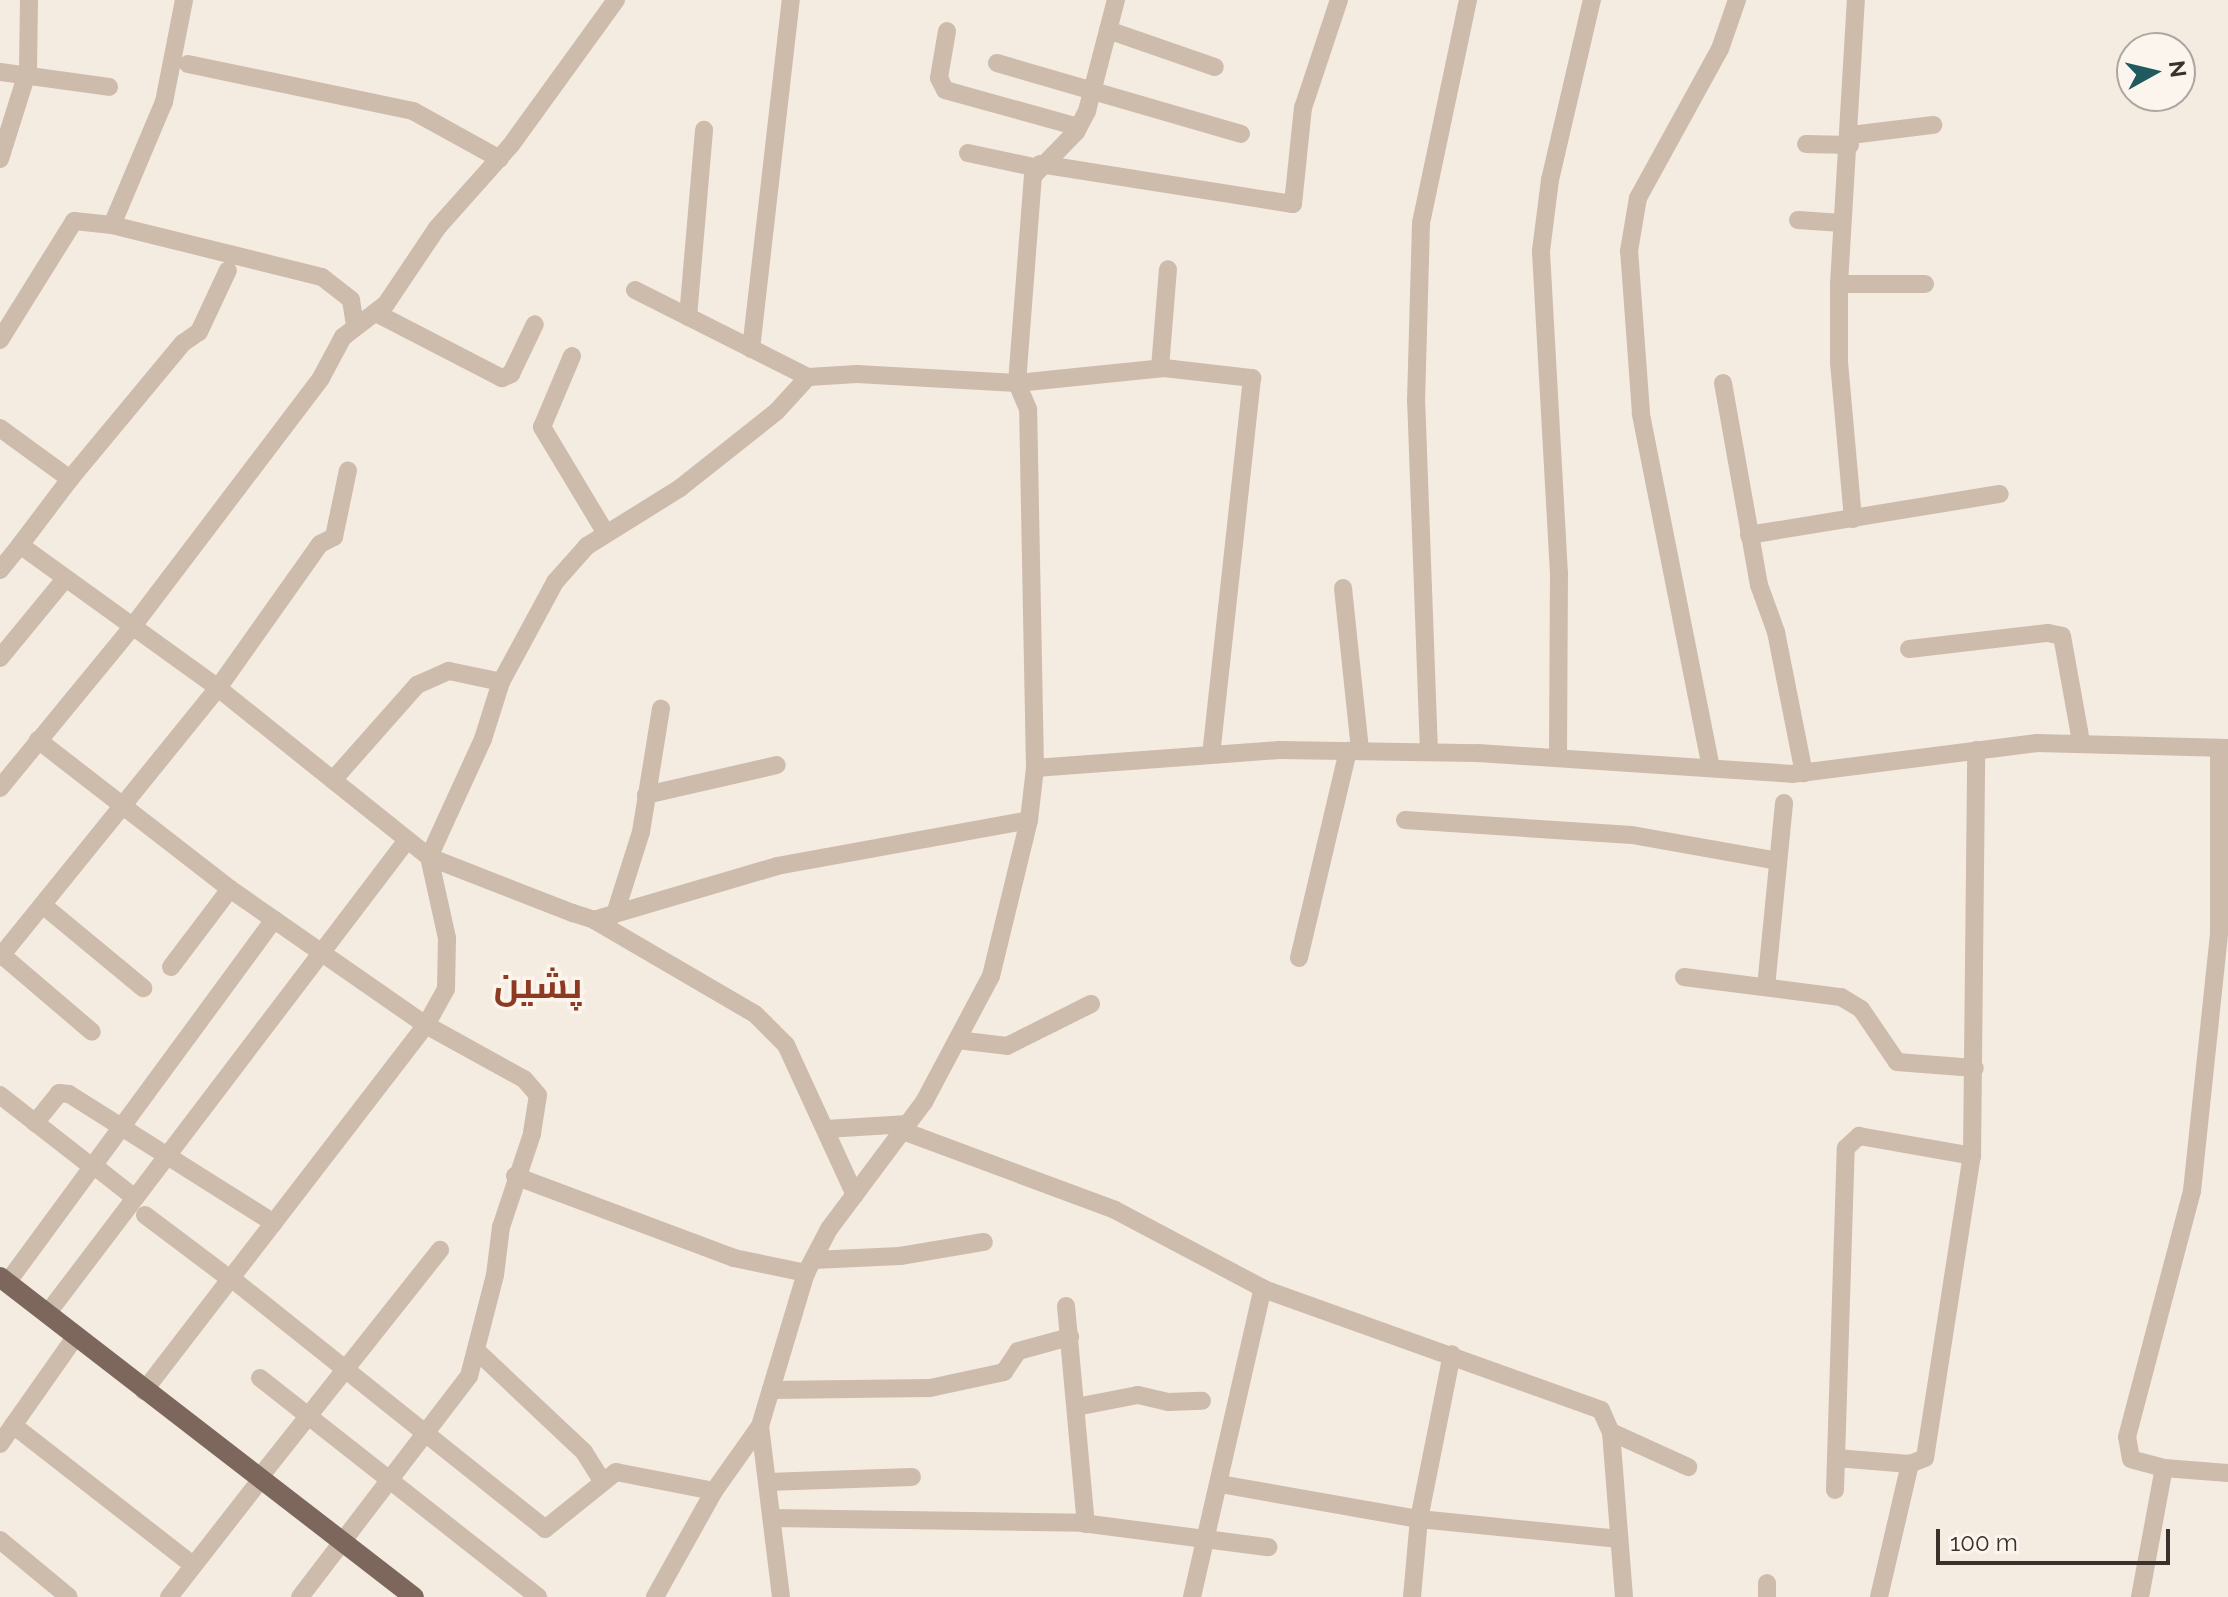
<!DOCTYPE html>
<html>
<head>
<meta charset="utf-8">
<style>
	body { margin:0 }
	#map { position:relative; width:2228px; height:1597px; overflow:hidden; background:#f4ebe1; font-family:Raleway,Cairo,sans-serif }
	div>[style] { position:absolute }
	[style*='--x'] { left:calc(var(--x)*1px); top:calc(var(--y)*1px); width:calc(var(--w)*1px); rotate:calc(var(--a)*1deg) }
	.street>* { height:18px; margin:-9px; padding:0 9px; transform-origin:9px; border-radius:9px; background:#cdbbac }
	.primary>* { height:20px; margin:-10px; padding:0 10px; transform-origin:10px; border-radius:10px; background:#7d675c }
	span { translate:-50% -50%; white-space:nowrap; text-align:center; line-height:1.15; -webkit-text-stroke:7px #fbf5ee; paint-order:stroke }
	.town-label { font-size:36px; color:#8c3b22; font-weight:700 }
	.north { position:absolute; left:2116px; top:32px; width:80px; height:80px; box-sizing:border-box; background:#fbf5ee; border:2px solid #aea6a0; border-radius:50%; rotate:82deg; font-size:22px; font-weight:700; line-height:32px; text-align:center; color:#3b302b }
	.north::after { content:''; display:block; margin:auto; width:28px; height:36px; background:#1f5a5e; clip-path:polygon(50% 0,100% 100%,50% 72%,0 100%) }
	.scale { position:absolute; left:1936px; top:1529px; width:234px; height:36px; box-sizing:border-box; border:4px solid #3b302b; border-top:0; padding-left:10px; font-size:24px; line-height:28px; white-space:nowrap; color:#3b302b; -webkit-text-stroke:6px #fbf5ee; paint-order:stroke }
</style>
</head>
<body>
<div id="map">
	<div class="street">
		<i style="--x:1108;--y:30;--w:113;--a:19.1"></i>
		<i style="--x:947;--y:31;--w:48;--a:99.7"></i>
		<i style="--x:939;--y:78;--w:13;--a:63"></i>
		<i style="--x:945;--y:90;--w:138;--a:15.5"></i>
		<i style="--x:997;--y:63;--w:254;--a:16.2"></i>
		<i style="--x:188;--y:64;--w:230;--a:11.8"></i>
		<i style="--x:413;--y:111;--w:99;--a:28.9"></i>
		<i style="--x:0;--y:72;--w:110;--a:7.8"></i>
		<i style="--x:1851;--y:135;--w:83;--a:-7"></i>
		<i style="--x:1806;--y:144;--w:44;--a:1.3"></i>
		<i style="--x:968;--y:153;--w:72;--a:12.1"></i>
		<i style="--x:0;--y:159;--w:93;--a:-72.5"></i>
		<i style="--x:28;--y:70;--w:70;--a:-89.2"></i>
		<i style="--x:1040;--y:164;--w:256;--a:9"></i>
		<i style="--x:1293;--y:204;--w:97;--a:-84.1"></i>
		<i style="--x:1303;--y:108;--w:114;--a:-71.6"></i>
		<i style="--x:1798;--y:220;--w:44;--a:3.9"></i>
		<i style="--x:112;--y:225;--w:134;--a:-67.1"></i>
		<i style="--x:164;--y:102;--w:104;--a:-78.9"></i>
		<i style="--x:1839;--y:284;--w:86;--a:0"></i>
		<i style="--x:635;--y:290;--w:194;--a:26.7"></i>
		<i style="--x:376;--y:313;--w:142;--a:27.3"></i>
		<i style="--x:502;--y:378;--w:10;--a:-24"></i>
		<i style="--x:511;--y:374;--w:55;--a:-64.4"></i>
		<i style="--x:688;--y:317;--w:188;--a:-85.1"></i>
		<i style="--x:0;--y:340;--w:140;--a:-58.1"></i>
		<i style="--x:74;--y:221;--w:38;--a:6"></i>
		<i style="--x:112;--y:225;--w:216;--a:13.9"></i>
		<i style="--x:322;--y:277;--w:37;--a:38"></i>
		<i style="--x:351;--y:300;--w:24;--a:81"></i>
		<i style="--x:751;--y:349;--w:351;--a:-83.5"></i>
		<i style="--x:572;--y:356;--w:77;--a:112.9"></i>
		<i style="--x:542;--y:427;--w:122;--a:59"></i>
		<i style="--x:1160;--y:368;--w:99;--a:-85.4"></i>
		<i style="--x:1723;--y:383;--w:205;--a:79.9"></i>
		<i style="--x:1759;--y:585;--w:50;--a:70.1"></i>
		<i style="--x:1776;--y:632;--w:144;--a:78.8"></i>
		<i style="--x:0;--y:428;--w:87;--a:36.1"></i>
		<i style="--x:70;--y:479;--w:83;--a:127.1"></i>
		<i style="--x:20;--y:545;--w:244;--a:35.8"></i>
		<i style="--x:218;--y:688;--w:270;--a:38.7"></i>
		<i style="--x:429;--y:857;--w:155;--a:21.3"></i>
		<i style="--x:573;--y:913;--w:22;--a:18"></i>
		<i style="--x:594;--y:920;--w:191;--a:-16.4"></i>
		<i style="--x:777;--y:866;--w:256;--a:-10.3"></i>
		<i style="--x:70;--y:479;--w:177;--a:-50.3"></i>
		<i style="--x:183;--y:343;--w:19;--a:-35"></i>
		<i style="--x:199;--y:332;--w:68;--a:-64.9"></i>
		<i style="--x:1853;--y:519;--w:158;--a:-95.1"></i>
		<i style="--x:1839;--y:362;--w:78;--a:-90"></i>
		<i style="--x:1839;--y:284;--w:285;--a:-86.6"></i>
		<i style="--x:1749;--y:535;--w:254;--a:-9.3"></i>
		<i style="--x:0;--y:570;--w:32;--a:-51"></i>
		<i style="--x:1343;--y:588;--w:164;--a:84"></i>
		<i style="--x:1909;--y:649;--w:140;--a:-6.6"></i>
		<i style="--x:2048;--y:633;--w:14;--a:12"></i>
		<i style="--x:2062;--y:636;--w:108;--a:79.8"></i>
		<i style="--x:0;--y:658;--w:102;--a:-50.6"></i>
		<i style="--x:38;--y:740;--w:243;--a:37.8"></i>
		<i style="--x:230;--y:889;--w:239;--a:34.8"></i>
		<i style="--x:426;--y:1025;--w:112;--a:28.9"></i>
		<i style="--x:524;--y:1079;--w:21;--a:49"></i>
		<i style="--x:538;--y:1095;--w:39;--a:99"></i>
		<i style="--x:532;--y:1134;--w:98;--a:108.4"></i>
		<i style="--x:501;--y:1227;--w:48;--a:97.1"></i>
		<i style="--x:495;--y:1275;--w:104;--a:104.4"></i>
		<i style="--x:469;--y:1376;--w:278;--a:127.4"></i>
		<i style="--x:1429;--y:752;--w:350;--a:-92.1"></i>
		<i style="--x:1416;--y:402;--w:179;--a:-88.4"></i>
		<i style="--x:1421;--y:223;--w:228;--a:-78.1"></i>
		<i style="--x:1558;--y:758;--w:184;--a:-89.7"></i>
		<i style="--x:1559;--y:574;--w:324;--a:-93.2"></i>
		<i style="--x:1541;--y:251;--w:72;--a:-82.8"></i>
		<i style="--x:1550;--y:180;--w:185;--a:-76.9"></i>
		<i style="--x:1035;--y:768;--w:245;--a:-4.2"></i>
		<i style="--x:1279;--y:750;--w:199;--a:0.9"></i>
		<i style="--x:1478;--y:753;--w:315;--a:3.8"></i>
		<i style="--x:1792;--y:774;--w:247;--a:-7.2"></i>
		<i style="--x:2037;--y:743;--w:191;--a:1.5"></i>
		<i style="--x:1711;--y:768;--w:362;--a:-101.2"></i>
		<i style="--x:1641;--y:413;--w:162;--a:-94.2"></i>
		<i style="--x:1629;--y:251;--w:54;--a:-80.4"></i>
		<i style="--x:1638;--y:198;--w:170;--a:-61.2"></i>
		<i style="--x:1720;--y:49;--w:52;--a:-70.9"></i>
		<i style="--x:333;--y:780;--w:127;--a:-48.5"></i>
		<i style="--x:417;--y:685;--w:35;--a:-24"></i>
		<i style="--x:449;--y:671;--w:53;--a:11.9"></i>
		<i style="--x:0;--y:788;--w:210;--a:-50.6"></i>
		<i style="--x:133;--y:626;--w:311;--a:-52.8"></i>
		<i style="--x:321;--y:378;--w:47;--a:-61.8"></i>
		<i style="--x:343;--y:337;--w:54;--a:-37.5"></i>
		<i style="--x:386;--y:304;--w:92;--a:-56.1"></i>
		<i style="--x:437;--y:228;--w:111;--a:-48.3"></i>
		<i style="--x:511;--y:145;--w:179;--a:-54.1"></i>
		<i style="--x:646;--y:795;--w:134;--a:-12.9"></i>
		<i style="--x:1405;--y:820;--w:227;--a:3.8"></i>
		<i style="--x:1632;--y:835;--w:148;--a:10.1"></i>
		<i style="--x:44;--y:906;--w:129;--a:39.6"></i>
		<i style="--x:615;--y:914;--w:86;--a:-72.4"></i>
		<i style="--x:641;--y:832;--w:125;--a:-80.8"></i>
		<i style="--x:594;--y:920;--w:186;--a:30.3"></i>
		<i style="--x:755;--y:1014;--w:44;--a:45"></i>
		<i style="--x:786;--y:1045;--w:165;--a:65.3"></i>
		<i style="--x:2;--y:955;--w:118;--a:40.5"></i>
		<i style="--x:0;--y:957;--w:346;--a:-51"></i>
		<i style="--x:218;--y:688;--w:176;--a:-54.7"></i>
		<i style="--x:320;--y:544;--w:16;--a:-27"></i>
		<i style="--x:334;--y:537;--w:68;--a:-78.2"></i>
		<i style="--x:1299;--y:958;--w:213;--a:-76.7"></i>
		<i style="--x:171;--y:967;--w:98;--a:-52.9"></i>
		<i style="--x:1684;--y:977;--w:158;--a:7.3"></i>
		<i style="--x:1841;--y:997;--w:23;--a:31"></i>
		<i style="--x:1861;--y:1009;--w:64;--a:55.8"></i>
		<i style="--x:1897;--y:1062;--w:78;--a:4.4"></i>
		<i style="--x:1766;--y:987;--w:185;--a:-84.4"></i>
		<i style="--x:957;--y:1040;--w:50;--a:6.8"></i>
		<i style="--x:1007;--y:1046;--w:94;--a:-26.6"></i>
		<i style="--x:0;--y:1095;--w:117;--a:38"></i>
		<i style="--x:35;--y:1123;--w:38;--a:-51"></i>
		<i style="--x:59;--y:1093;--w:10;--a:6"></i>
		<i style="--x:69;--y:1094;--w:242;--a:32.2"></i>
		<i style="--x:826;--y:1129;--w:82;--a:-3.5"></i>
		<i style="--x:903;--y:1131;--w:226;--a:20.4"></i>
		<i style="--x:1115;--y:1210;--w:171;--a:27.9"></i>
		<i style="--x:1266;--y:1290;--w:356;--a:19.7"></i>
		<i style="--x:1601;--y:1410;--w:24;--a:66"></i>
		<i style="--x:1611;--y:1432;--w:166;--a:85.5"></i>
		<i style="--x:93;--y:1165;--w:53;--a:38.2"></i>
		<i style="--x:515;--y:1176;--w:234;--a:20.5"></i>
		<i style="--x:734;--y:1258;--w:74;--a:11.8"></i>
		<i style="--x:145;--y:1215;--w:106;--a:37"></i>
		<i style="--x:813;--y:1260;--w:87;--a:-2.6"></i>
		<i style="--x:900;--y:1256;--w:85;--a:-9.5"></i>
		<i style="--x:231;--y:1278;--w:402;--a:38.6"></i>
		<i style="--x:545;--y:1529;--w:91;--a:-38.8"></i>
		<i style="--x:616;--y:1472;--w:100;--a:11"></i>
		<i style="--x:7;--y:1283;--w:451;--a:-53.7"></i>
		<i style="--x:1066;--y:1306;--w:219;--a:84.8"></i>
		<i style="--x:47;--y:1314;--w:595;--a:-52.78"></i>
		<i style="--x:478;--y:1352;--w:146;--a:43.3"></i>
		<i style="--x:584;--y:1452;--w:34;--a:58"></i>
		<i style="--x:260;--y:1378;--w:354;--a:38.2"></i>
		<i style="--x:771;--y:1390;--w:159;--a:-0.7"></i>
		<i style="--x:930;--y:1388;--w:76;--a:-12.2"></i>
		<i style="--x:1004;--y:1372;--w:25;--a:-56"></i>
		<i style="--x:1018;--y:1351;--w:54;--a:-15.1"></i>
		<i style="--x:144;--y:1391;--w:462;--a:-52.4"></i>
		<i style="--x:426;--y:1025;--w:41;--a:-60.9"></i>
		<i style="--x:446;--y:989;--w:51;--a:-88.9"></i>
		<i style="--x:447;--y:938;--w:83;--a:-102.5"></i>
		<i style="--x:429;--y:857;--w:130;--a:-65.4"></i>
		<i style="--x:483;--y:739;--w:60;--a:-72.5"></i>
		<i style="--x:501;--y:682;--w:114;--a:-61.6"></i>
		<i style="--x:555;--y:582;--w:48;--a:-48.4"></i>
		<i style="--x:587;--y:546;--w:110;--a:-31.9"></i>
		<i style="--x:680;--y:488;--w:124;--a:-38.4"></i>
		<i style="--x:777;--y:411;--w:46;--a:-47.6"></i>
		<i style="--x:808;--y:377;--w:49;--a:-3.5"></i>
		<i style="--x:857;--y:374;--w:160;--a:3.2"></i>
		<i style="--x:1017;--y:383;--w:148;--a:-5.8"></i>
		<i style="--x:1164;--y:368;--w:89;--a:6.5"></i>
		<i style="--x:1252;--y:378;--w:379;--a:96.2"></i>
		<i style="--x:1076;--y:1407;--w:63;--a:-11"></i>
		<i style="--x:1138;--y:1395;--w:31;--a:13"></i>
		<i style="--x:1168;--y:1402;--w:34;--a:-2"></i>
		<i style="--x:13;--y:1425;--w:228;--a:37.9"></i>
		<i style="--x:1611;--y:1432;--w:85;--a:24.4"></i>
		<i style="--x:0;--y:1444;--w:132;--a:-54.9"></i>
		<i style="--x:1836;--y:1458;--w:74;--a:4.6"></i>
		<i style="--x:2164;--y:1468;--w:64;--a:4.5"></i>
		<i style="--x:260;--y:1477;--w:290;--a:-51.6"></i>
		<i style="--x:767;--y:1482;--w:145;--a:-2"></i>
		<i style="--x:1220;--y:1484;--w:202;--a:10"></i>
		<i style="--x:1419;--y:1519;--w:201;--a:5.7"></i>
		<i style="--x:1835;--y:1490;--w:342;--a:-88.2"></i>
		<i style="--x:1846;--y:1148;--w:18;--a:-43"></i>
		<i style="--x:1859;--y:1136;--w:115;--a:10"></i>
		<i style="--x:772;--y:1518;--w:310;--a:0.9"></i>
		<i style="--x:1082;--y:1523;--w:188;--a:7.4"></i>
		<i style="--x:0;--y:1540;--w:89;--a:39.6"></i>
		<i style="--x:169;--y:1597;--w:151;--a:-52"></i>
		<i style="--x:655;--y:1597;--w:121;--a:-60.9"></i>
		<i style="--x:714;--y:1491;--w:80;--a:-54.7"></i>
		<i style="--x:781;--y:1597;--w:172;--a:-97"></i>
		<i style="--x:760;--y:1426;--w:160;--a:-73.3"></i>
		<i style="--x:806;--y:1273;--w:50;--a:-62.4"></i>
		<i style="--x:829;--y:1229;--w:159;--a:-53.2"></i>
		<i style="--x:924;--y:1102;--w:143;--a:-62"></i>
		<i style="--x:991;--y:976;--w:161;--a:-76.3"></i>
		<i style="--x:1029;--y:820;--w:52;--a:-83.4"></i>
		<i style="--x:1035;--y:768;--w:359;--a:-91.1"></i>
		<i style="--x:1028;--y:409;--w:28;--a:-113"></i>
		<i style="--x:1017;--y:383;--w:208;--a:-85.6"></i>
		<i style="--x:1033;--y:176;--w:62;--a:-45.7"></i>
		<i style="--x:1076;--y:132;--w:24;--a:-62"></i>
		<i style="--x:1087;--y:111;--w:115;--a:-75.4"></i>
		<i style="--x:1192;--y:1597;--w:317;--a:-77.1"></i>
		<i style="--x:1412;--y:1597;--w:78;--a:-84.9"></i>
		<i style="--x:1419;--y:1519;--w:168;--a:-78.7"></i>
		<i style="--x:1767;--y:1597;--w:14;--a:-90"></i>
		<i style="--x:1879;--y:1597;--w:137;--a:-76.9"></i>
		<i style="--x:1910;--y:1464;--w:16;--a:-22"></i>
		<i style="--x:1925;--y:1458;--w:306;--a:-81.2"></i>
		<i style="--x:1972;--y:1156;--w:406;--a:-89.4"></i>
		<i style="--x:2140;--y:1597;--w:131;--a:-79.5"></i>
		<i style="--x:2164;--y:1468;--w:34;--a:-165"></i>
		<i style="--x:2131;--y:1459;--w:22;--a:-100"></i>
		<i style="--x:2127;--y:1437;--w:254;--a:-75.2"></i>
		<i style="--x:2192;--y:1191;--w:260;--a:-84"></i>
		<i style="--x:2219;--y:932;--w:184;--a:-90"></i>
	</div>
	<div class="primary">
		<i style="--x:0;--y:1277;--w:523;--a:37.7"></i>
	</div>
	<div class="town-label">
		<span style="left:538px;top:986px">پشین</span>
	</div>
	<div class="north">N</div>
	<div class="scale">100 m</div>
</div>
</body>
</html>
